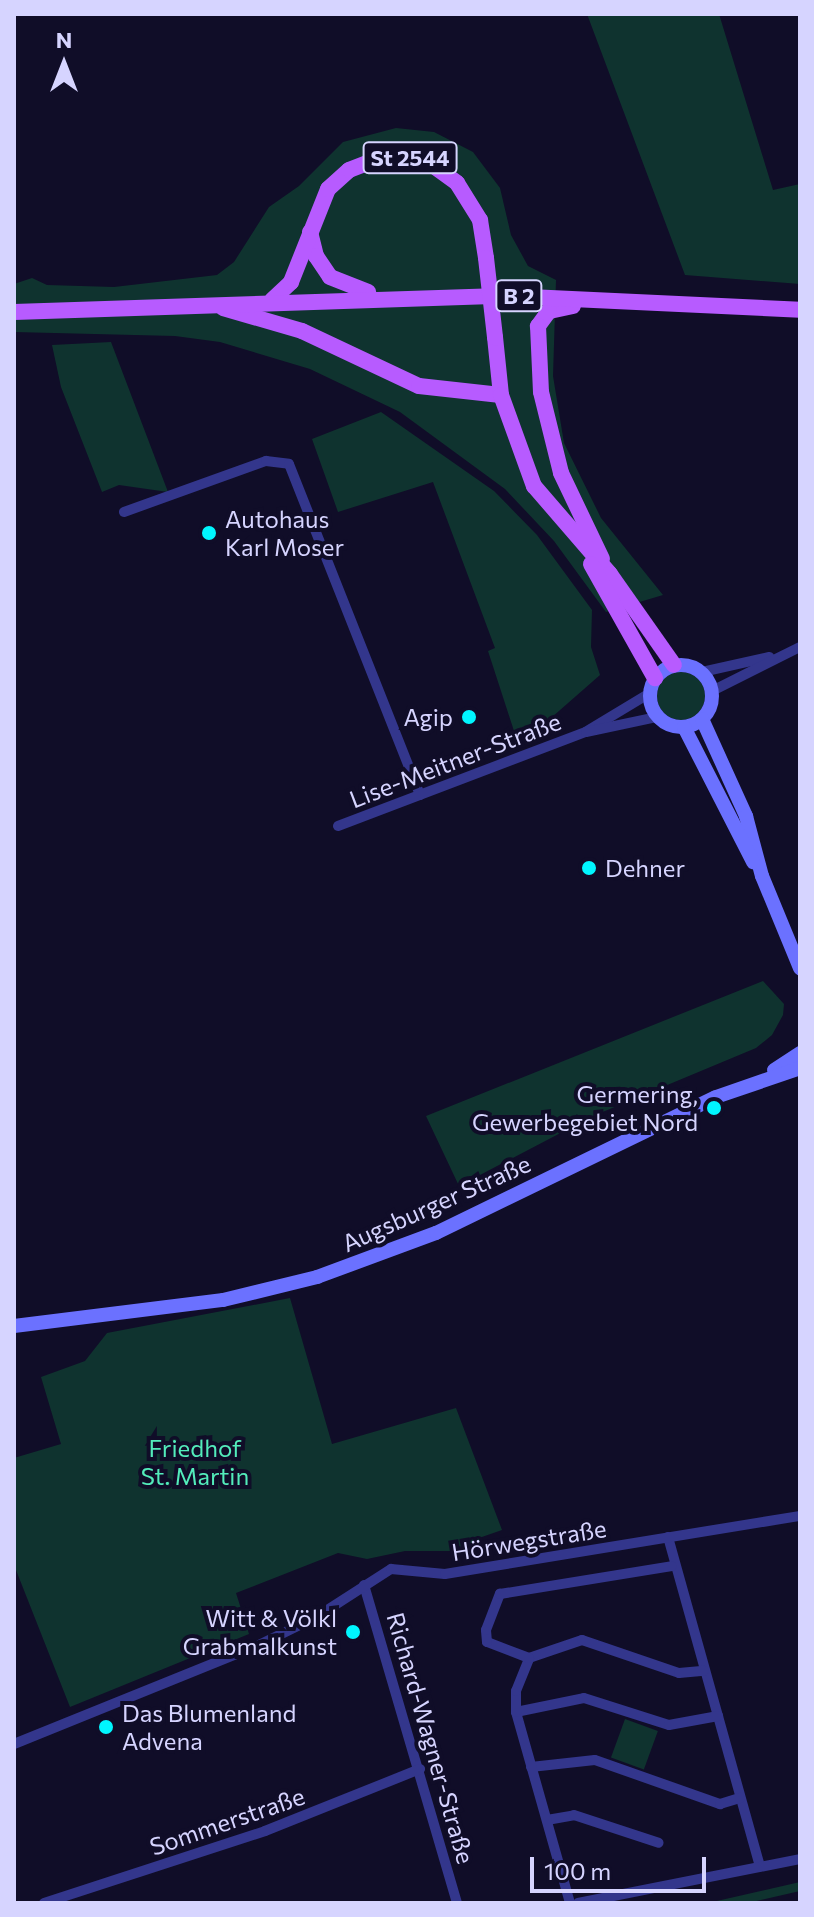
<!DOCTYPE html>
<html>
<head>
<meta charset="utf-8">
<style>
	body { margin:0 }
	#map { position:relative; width:814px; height:1917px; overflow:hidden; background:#100d28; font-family:Commissioner,sans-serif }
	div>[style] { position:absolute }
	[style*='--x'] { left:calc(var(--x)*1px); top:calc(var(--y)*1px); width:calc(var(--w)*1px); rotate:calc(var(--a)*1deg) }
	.green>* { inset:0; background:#0f332f; transform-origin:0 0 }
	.round { border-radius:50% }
	.street>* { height:10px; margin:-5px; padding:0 5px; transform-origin:5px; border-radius:5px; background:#33368c }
	.secondary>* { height:14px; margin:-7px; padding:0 7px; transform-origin:7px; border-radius:7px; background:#6b71ff }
	.secondary>.ring { margin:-7px; padding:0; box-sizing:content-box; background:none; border:14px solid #6b71ff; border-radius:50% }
	.primary>* { height:16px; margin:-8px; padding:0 8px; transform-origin:8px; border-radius:8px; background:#b75bff }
	.primary-bridge>* { height:16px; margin:-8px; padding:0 8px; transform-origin:8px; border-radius:8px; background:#b75bff }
	.dots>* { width:22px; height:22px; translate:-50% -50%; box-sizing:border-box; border:4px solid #100d28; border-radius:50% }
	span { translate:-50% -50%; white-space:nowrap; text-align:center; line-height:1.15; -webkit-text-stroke:8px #100d28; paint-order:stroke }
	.shield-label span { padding:2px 6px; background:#100d28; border:2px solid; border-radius:6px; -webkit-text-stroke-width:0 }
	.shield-label { font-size:22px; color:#d6d4ff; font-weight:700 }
	.poi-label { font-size:24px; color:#d6d4ff }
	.left { translate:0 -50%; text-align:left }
	.right { translate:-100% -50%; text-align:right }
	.street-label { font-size:24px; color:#d6d4ff }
	.park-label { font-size:24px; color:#53ecbb }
	.frame { position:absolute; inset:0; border:16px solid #d6d4ff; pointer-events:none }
	.north { position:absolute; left:24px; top:24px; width:80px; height:80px; -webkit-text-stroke:6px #100d28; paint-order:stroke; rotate:0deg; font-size:22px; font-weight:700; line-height:32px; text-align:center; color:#d6d4ff }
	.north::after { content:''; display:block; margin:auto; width:28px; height:36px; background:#d6d4ff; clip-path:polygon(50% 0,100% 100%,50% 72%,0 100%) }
	.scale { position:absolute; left:530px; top:1857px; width:176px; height:36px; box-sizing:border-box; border:4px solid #d6d4ff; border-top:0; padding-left:10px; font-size:24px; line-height:28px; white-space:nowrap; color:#d6d4ff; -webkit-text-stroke:6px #100d28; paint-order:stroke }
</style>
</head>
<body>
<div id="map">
	<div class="green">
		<i style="clip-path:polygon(587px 14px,719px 14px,773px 190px,800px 184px,800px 284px,685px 275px)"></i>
		<i style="clip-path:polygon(396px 128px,434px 132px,473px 152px,500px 188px,511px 235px,528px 266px,556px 280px,553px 376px,564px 443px,601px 518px,663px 595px,606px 612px,554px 541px,505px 489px,400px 412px,310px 369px,220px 342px,175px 336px,14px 332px,14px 284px,32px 278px,47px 285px,114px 287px,217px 275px,234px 262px,269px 207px,299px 186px,343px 142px)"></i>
		<i style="clip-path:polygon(111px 342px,168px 492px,119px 485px,102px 492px,61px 387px,52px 345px)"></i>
		<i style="clip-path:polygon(381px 412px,494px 491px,537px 535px,592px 610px,591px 647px,600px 675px,535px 732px,507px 743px,501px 737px,514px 731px,488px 651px,495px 648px,433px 482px,338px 512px,312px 439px)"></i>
		<i class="round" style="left:657px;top:672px;width:48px;height:48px"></i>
		<i style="clip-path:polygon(763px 981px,784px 1004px,783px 1015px,772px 1035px,756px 1048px,593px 1116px,459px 1186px,426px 1116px)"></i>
		<i style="clip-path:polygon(290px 1298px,332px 1444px,456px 1408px,502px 1530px,479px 1538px,481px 1551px,405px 1551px,367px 1559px,338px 1553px,236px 1593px,249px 1634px,70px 1707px,14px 1565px,14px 1458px,61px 1444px,41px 1377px,85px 1361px,107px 1333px)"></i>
		<i style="left:625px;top:1719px;width:35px;height:41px;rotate:20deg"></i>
		<i style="clip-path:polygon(800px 1882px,800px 1891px,748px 1903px,708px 1903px)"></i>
	</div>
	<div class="street">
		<i style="--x:124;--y:512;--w:151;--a:-19.8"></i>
		<i style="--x:266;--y:461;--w:23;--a:7"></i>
		<i style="--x:289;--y:464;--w:356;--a:68.4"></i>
		<i style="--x:702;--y:672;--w:69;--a:-12.6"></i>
		<i style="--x:712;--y:691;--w:98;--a:-26.6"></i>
		<i style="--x:587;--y:731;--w:74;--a:-31.1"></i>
		<i style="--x:338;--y:826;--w:265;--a:-20.8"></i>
		<i style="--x:586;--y:732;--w:73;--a:-11.9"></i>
		<i style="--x:668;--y:1537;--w:342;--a:74.4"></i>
		<i style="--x:364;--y:1585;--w:331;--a:73.7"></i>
		<i style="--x:529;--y:1658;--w:56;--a:-18.8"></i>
		<i style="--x:582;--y:1640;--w:102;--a:18.8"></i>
		<i style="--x:679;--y:1673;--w:25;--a:-5"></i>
		<i style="--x:516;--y:1712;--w:69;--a:-11.6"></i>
		<i style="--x:584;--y:1698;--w:89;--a:17.6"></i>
		<i style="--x:669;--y:1725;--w:50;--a:-10.4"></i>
		<i style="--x:14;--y:1744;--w:266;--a:-22"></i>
		<i style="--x:261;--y:1644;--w:64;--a:-26.2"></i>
		<i style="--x:318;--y:1616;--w:87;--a:-32.8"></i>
		<i style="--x:391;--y:1569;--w:54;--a:5.3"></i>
		<i style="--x:445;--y:1574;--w:360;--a:-9.3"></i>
		<i style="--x:531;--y:1767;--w:64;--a:-6.2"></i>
		<i style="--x:595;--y:1760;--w:133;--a:19.4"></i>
		<i style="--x:720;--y:1804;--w:21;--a:-17"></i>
		<i style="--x:547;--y:1820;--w:27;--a:-10"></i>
		<i style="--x:574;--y:1815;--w:89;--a:18.2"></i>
		<i style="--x:44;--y:1903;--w:232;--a:-18"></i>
		<i style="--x:265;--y:1831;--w:167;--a:-21.8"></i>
		<i style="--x:570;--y:1903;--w:198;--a:-105.8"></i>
		<i style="--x:516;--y:1712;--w:21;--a:-90"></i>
		<i style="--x:516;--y:1691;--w:35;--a:-68"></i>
		<i style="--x:529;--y:1658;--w:45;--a:-159.1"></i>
		<i style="--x:487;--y:1642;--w:12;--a:-95"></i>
		<i style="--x:486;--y:1630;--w:39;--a:-69"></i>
		<i style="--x:500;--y:1594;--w:174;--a:-9.2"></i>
		<i style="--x:578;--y:1903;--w:226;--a:-11.2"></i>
	</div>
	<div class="secondary">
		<i class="ring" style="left:650px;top:665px;width:48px;height:48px"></i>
		<i style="--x:702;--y:719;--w:107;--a:65.6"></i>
		<i style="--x:746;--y:816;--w:62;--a:75.1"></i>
		<i style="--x:762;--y:876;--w:100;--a:67.6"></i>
		<i style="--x:684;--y:727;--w:152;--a:62.9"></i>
		<i style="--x:774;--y:1070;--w:31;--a:-33"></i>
		<i style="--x:14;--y:1326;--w:211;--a:-7.1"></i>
		<i style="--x:223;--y:1300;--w:97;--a:-13.7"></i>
		<i style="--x:317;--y:1277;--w:127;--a:-20.3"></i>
		<i style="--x:436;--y:1233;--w:311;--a:-25.9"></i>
		<i style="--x:716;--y:1097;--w:89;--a:-19"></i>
	</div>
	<div class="primary">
		<i style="--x:310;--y:232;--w:25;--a:76"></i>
		<i style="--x:316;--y:256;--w:25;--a:56"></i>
		<i style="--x:330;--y:277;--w:41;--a:21.5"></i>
		<i style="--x:272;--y:300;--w:26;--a:-43"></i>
		<i style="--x:291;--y:282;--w:100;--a:-68.3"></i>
		<i style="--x:328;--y:189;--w:28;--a:-42"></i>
		<i style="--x:349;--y:170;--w:34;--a:-21"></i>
		<i style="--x:381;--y:158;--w:50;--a:6.8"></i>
		<i style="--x:431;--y:164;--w:32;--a:36"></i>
		<i style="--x:457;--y:183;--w:44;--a:58.1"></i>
		<i style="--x:480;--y:220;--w:38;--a:81"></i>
		<i style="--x:573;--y:306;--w:25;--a:168"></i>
		<i style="--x:549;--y:311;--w:19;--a:126"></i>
		<i style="--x:538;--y:326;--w:66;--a:87.4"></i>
		<i style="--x:541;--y:392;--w:83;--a:76.1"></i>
		<i style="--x:561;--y:473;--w:95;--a:64.5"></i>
		<i style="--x:223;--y:308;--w:82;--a:16.2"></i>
		<i style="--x:302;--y:331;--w:129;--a:25.2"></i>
		<i style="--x:419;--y:386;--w:82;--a:6.3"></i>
		<i style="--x:14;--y:312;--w:494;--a:-1.9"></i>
		<i style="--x:508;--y:296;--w:292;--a:2.7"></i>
		<i style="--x:495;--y:337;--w:58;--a:84.1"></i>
		<i style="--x:501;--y:395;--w:97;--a:70.1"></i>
		<i style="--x:534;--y:486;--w:116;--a:49.2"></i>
		<i style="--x:610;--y:574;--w:111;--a:54.9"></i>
		<i style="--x:591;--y:564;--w:131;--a:60.7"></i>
	</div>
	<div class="primary-bridge">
		<i style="--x:486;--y:258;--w:80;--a:83.5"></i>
	</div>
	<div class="dots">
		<i style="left:209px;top:533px;background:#00f6ff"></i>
		<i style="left:469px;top:717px;background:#00f6ff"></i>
		<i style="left:589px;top:868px;background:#00f6ff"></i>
		<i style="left:714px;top:1108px;background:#00f6ff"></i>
		<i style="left:353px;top:1632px;background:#00f6ff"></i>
		<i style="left:106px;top:1727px;background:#00f6ff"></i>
	</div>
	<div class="shield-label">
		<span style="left:410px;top:158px">St 2544</span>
		<span style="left:519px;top:296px">B 2</span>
	</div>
	<div class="poi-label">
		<span class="left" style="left:225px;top:533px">Autohaus<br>Karl Moser</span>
		<span class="right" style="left:453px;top:717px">Agip</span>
		<span class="left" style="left:605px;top:868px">Dehner</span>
		<span class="right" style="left:698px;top:1108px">Germering,<br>Gewerbegebiet Nord</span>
		<span class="right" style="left:337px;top:1632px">Witt &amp; Völkl<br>Grabmalkunst</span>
		<span class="left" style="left:122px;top:1727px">Das Blumenland<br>Advena</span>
	</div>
	<div class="street-label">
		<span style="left:455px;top:760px;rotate:-21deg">Lise-Meitner-Straße</span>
		<span style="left:436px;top:1203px;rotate:-24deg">Augsburger Straße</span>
		<span style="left:529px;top:1540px;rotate:-9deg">Hörwegstraße</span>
		<span style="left:431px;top:1738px;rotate:74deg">Richard-Wagner-Straße</span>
		<span style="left:227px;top:1821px;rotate:-19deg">Sommerstraße</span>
	</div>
	<div class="park-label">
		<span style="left:195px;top:1462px">Friedhof<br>St. Martin</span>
	</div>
	<div class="frame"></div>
	<div class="north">N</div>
	<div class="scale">100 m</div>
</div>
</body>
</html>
